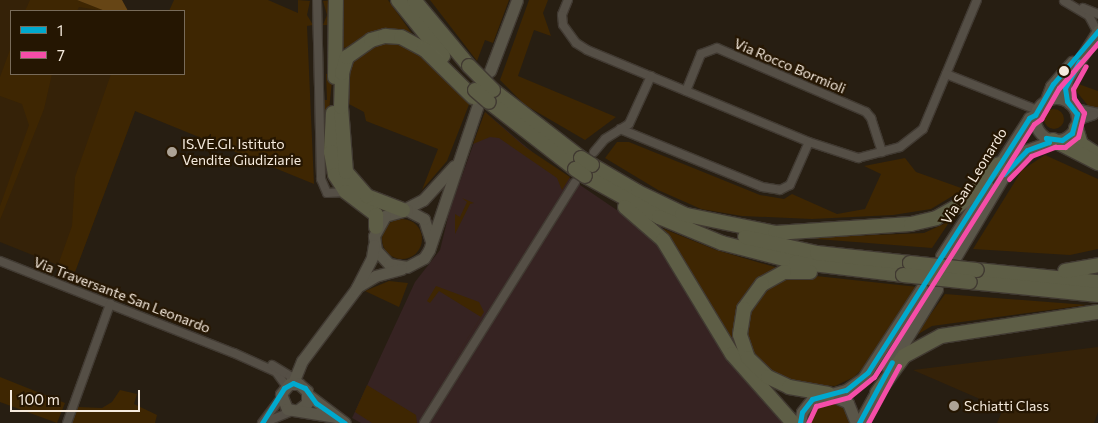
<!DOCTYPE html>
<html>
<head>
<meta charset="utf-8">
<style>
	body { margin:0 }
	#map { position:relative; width:1098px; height:423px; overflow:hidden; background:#271e12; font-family:Commissioner,sans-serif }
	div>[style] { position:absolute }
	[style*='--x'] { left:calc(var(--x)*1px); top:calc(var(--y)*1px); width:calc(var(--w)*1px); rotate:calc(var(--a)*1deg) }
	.commercial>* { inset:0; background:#362322 }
	.built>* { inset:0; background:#352208 }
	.green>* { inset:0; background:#3e2602 }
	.round { border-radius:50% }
	.forest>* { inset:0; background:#664515 }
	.roads { filter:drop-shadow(1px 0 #413a32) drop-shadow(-1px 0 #413a32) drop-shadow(0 1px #413a32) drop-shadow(0 -1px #413a32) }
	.street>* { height:8px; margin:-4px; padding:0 4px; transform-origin:4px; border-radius:4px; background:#554f46 }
	.secondary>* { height:11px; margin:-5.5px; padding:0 5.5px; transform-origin:5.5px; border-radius:5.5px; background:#5a5649 }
	.secondary>.ring { margin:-5.5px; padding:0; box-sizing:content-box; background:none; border:11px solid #5a5649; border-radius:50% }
	.highway>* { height:14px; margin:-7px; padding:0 7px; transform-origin:7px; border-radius:7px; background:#5e5e46 }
	.bridges { filter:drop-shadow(1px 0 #413a32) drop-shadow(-1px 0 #413a32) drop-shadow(0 1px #413a32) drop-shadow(0 -1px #413a32) }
	.highway-bridge>* { height:14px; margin:-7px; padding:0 7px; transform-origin:7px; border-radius:7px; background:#5e5e46 }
	.bus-1>* { height:5px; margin:-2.5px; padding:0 2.5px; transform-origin:2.5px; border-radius:2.5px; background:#00a9ce }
	.bus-2>* { height:5px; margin:-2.5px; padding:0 2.5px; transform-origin:2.5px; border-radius:2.5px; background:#f54da8 }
	.dots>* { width:14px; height:14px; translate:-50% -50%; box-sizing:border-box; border:2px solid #251602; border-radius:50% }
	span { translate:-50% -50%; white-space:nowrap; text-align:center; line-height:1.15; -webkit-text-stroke:4.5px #251602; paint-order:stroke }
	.street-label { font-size:14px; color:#f5eadd }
	.poi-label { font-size:14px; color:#f5eadd }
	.left { translate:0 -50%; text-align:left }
	.legend { position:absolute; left:10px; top:10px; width:175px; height:65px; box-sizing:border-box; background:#251602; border:1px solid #786b5a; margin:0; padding:6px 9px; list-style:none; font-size:15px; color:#f5eadd }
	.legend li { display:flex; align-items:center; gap:10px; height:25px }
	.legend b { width:25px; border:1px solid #786b5a }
	.scale { position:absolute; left:10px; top:390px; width:130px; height:22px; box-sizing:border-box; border:2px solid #f5eadd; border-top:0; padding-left:6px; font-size:15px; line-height:18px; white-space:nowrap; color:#f5eadd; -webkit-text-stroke:4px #251602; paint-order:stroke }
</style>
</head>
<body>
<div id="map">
	<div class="commercial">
		<i style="clip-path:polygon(485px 112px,536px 155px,652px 234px,787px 423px,361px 423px,352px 418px,415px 282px,440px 250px,450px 209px)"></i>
	</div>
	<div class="built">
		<i style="clip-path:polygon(0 0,77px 0,105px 11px,11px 11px,11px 74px,149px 74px,75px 272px,0 242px)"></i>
		<i style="clip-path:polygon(1098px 347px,1098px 412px,1094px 423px,997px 423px,1003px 409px,913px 370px)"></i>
	</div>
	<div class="green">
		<i style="clip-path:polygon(30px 0,77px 0,105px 11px,79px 7px,77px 11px,25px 11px)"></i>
		<i style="clip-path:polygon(174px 0,268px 0,298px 13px,298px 0,310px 1px,307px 15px,313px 25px,307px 26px,314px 184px,135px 111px,75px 272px,58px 265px,72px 226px,75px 177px,111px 74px,184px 74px,184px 11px,169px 11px)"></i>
		<i style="clip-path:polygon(333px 0,332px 81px,328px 120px,325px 120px,324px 100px,327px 100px,326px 74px,330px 73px,328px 25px,323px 25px,327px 15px,323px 1px)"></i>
		<i style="clip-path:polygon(339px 0,388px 0,413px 35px,343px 48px)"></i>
		<i style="clip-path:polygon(430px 0,509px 0,493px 43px,485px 40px,477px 61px)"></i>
		<i style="clip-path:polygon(529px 0,548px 0,543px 13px,551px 36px,534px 30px,518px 76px,616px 117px,585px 140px,525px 105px,500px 80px)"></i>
		<i style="clip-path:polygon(378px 41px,409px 43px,470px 102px,447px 161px,422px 190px,438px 149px,366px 121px,364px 112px,347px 103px,349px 63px)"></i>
		<i style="clip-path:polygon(11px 47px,11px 74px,52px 74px,44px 109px,0 220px,0 206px,29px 125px,22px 104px,0 96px,0 77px)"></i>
		<i style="clip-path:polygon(1073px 82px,1098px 91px,1098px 108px,1090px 108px,1076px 91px)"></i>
		<i class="round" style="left:1044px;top:109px;width:20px;height:20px"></i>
		<i style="clip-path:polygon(485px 112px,525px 147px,570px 177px,562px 190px,557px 178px,499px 138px,490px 137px,473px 144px)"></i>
		<i style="clip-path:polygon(617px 142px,629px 142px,760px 195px,784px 199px,792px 194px,837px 214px,865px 209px,881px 174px,864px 166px,905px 158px,916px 172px,964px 189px,931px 209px,893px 215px,812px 219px,742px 216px,701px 209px,658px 190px,605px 158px)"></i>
		<i style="clip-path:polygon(1045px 155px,1098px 179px,1098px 249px,1070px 255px,973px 249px,1022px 170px)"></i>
		<i style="clip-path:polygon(462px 198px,474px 203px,470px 204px,455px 234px,455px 214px,460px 217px,467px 202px)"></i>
		<i class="round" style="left:382px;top:219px;width:40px;height:40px"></i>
		<i style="clip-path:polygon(950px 221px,932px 248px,804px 238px,924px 233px)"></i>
		<i style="clip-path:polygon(664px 229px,716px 250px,778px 268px,749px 293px,743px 359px,661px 230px)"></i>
		<i style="clip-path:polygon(807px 275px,918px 287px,865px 366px,854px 377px,835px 386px,790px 383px,759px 364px,747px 340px,746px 323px,757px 296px,777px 280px)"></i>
		<i style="clip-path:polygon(389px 281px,408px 283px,399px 307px,365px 291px)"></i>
		<i style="clip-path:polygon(436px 286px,479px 302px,484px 312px,425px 406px,481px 317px,439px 291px,430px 303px,427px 301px)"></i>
		<i style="clip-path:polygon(945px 294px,1087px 305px,932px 326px,915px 336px)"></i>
		<i style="clip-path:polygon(0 377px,65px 403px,57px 423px,0 402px)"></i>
		<i style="clip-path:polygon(367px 385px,416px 415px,417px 423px,372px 423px,355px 412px)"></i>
		<i style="clip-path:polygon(120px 390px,137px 394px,134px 404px,157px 415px,155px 423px,72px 423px,78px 407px,102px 408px,112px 402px)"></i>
		<i style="clip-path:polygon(829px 400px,846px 409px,850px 423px,806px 423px,809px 411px,815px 404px)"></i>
	</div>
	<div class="forest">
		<i style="clip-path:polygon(77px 0,122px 0,128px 11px,105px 11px)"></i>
	</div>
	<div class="roads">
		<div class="street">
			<i style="--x:317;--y:0;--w:179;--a:88.7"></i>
			<i style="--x:321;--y:179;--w:15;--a:67"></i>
			<i style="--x:327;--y:193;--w:19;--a:-3"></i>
			<i style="--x:568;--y:0;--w:16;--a:112"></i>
			<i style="--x:562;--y:15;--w:10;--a:84"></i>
			<i style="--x:563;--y:25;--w:22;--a:54"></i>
			<i style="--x:576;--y:43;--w:13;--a:32"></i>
			<i style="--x:587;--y:50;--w:240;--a:22.5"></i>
			<i style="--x:809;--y:142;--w:52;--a:18.1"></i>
			<i style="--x:858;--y:158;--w:43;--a:-14.7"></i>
			<i style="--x:900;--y:147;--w:29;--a:-38"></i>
			<i style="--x:923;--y:129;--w:140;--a:-67.3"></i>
			<i style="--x:1064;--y:1;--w:29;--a:31"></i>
			<i style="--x:1089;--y:16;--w:17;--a:62"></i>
			<i style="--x:1083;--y:8;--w:16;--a:22"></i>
			<i style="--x:946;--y:74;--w:98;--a:21.6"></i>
			<i style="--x:686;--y:91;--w:40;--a:-68"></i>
			<i style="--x:701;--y:54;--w:17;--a:-21"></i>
			<i style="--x:717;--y:48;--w:162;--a:23.2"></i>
			<i style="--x:866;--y:112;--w:8;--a:50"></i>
			<i style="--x:871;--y:118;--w:36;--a:72"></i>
			<i style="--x:1075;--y:108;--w:24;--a:12"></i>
			<i style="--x:1077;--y:121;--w:18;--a:-19"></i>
			<i style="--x:620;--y:129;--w:153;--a:22.2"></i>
			<i style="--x:762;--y:187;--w:18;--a:9"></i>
			<i style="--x:780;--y:190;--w:11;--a:-27"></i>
			<i style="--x:790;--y:185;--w:47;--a:-66.2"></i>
			<i style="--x:594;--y:152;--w:17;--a:-50"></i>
			<i style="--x:605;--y:139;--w:28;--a:-32"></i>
			<i style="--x:629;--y:124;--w:53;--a:-65.4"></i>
			<i style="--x:0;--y:261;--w:251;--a:21.5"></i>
			<i style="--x:234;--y:353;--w:46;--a:24.3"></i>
			<i style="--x:276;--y:372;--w:17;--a:54"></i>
			<i style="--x:272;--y:365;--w:21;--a:31"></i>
			<i style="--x:290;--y:376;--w:8;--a:67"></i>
			<i style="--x:67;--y:423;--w:127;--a:-70.1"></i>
			<i style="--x:262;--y:423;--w:30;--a:-53"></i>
			<i style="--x:263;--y:423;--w:31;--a:-22"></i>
			<i style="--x:424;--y:423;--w:284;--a:-57.9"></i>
		</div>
		<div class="secondary">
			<i style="--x:490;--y:71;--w:76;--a:-69.2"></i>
			<i class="ring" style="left:1035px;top:98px;width:31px;height:31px"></i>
			<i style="--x:1046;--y:100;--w:15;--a:-70"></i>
			<i style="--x:1051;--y:86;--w:32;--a:-49"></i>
			<i style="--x:1069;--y:103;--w:11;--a:-112"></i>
			<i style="--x:1065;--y:93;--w:13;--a:-81"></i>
			<i style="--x:1067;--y:80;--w:58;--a:-57.7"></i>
			<i style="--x:995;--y:171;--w:63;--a:-57.3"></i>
			<i style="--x:1029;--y:118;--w:7;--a:-27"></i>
			<i style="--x:403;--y:210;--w:22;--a:-27"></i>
			<i style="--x:423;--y:200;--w:46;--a:-47.6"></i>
			<i style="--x:431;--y:241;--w:23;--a:-108"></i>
			<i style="--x:424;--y:219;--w:19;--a:-152"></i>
			<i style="--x:407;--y:210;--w:23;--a:165"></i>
			<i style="--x:385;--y:216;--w:23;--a:119"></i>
			<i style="--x:374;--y:236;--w:14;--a:82"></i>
			<i style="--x:376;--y:250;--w:19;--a:47"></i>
			<i style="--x:389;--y:264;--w:18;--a:9"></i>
			<i style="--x:407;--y:267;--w:19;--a:-28"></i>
			<i style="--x:424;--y:258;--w:9;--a:-58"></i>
			<i style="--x:429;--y:250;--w:151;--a:-71.4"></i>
			<i style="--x:941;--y:256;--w:85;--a:-57.1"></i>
			<i style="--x:955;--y:258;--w:109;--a:-59.2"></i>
			<i style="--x:1011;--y:164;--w:21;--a:-41"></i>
			<i style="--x:1027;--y:150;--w:23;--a:-20"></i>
			<i style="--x:1049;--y:142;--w:5;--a:-127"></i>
			<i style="--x:357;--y:287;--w:21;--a:-31"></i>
			<i style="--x:375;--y:276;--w:27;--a:-15"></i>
			<i style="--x:888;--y:369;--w:94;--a:-58.5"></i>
			<i style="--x:293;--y:383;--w:24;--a:-68"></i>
			<i style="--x:302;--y:361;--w:90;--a:-53.1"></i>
			<i style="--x:356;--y:289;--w:36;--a:-63"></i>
			<i style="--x:372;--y:257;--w:12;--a:-81"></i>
			<i style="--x:829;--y:394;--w:21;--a:25"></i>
			<i style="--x:848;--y:403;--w:22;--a:68"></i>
			<i style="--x:308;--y:395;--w:46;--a:37.1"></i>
			<i style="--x:298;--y:410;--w:11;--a:-38"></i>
			<i style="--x:307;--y:403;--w:12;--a:-90"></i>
			<i style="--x:307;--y:391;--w:11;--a:-139"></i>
			<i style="--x:299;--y:384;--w:10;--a:180"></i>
			<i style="--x:289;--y:384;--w:13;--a:129"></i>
			<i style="--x:281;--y:394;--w:16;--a:68"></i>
			<i style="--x:287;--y:409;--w:50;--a:9.3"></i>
			<i style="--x:800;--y:423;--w:11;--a:-80"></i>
			<i style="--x:802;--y:412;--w:16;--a:-52"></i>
			<i style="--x:812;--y:399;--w:35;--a:-15"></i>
			<i style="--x:846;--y:390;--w:21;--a:-35"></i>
			<i style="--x:863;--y:378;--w:108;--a:-57"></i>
			<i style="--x:859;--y:423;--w:43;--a:-61.1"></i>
		</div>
		<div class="highway">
			<i style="--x:398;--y:0;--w:72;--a:51.2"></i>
			<i style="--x:414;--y:0;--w:86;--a:50.2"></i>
			<i style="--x:335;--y:77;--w:77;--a:-89.3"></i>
			<i style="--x:493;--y:90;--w:111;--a:37.7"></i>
			<i style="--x:489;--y:102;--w:109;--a:37.9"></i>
			<i style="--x:333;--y:113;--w:39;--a:93"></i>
			<i style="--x:331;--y:152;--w:23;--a:80"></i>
			<i style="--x:335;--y:175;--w:20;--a:57"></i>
			<i style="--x:346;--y:192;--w:38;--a:37"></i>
			<i style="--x:376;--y:215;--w:12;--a:90"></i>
			<i style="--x:1076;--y:128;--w:17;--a:73"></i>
			<i style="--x:1081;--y:144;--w:17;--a:33"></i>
			<i style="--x:1053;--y:140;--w:51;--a:27.1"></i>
			<i style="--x:592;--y:165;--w:53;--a:30.4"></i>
			<i style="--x:638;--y:192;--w:58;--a:25.7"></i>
			<i style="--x:585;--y:176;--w:85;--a:29"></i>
			<i style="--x:659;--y:217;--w:68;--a:22.4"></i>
			<i style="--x:722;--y:243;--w:76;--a:14.4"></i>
			<i style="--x:796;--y:262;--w:108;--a:6.9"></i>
			<i style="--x:625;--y:207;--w:50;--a:41"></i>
			<i style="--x:663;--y:240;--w:133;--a:58.8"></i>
			<i style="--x:732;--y:354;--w:92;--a:48.5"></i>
			<i style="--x:403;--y:210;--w:39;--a:-159"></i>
			<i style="--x:367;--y:196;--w:32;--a:-131"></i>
			<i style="--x:346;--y:172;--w:65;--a:-94.4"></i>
			<i style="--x:341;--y:107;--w:34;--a:-88"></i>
			<i style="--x:342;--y:73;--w:17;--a:-73"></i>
			<i style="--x:347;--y:57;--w:29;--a:-35"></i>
			<i style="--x:371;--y:40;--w:15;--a:-16"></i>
			<i style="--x:385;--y:36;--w:16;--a:4"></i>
			<i style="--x:401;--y:37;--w:26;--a:28"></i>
			<i style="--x:424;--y:49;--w:69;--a:44.4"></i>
			<i style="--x:682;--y:214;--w:95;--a:11.5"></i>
			<i style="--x:775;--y:233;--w:136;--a:-3.8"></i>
			<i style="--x:911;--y:224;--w:26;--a:-13"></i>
			<i style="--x:936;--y:218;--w:25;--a:-29"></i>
			<i style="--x:958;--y:206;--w:23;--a:-40"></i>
			<i style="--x:976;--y:191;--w:35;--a:-50"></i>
			<i style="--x:745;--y:237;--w:74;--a:12.5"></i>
			<i style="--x:817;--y:253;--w:94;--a:6.1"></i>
			<i style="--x:977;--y:270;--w:122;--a:5.7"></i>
			<i style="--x:1065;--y:271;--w:34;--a:-10"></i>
			<i style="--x:810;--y:272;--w:26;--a:180"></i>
			<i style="--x:784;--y:272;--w:25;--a:151"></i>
			<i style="--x:762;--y:284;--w:31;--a:126"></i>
			<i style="--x:744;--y:309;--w:26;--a:99"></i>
			<i style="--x:740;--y:335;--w:24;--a:71"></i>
			<i style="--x:748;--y:358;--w:28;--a:44"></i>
			<i style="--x:768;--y:377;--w:23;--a:25"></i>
			<i style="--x:789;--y:387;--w:40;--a:10"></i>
			<i style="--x:970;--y:282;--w:129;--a:5.8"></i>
			<i style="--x:877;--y:393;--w:46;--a:-53.9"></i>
			<i style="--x:904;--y:356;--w:42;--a:-28.4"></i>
			<i style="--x:941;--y:336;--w:159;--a:-8.7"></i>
		</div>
	</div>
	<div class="bridges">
		<div class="highway-bridge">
			<i style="--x:469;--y:66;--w:34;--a:45"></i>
			<i style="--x:475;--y:90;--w:18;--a:41"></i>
			<i style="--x:581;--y:158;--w:13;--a:32"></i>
			<i style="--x:575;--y:169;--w:12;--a:35"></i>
			<i style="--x:910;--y:263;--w:67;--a:6"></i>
			<i style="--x:903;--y:275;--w:67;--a:6"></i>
		</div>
	</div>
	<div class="bus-1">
		<i style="--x:1004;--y:174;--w:33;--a:-46"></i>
		<i style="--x:1027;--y:150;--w:23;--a:-20"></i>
		<i style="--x:1049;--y:142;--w:5;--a:-127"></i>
		<i style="--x:1046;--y:138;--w:16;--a:7"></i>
		<i style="--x:1062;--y:140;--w:12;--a:-35"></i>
		<i style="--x:1072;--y:133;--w:20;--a:-75"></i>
		<i style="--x:1077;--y:114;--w:16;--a:-128"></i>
		<i style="--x:1067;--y:101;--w:13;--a:-99"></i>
		<i style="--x:1065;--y:88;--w:30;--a:-62"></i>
		<i style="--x:262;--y:423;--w:41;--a:-57.8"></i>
		<i style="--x:284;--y:388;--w:10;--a:-29"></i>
		<i style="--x:293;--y:383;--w:13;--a:23"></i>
		<i style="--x:305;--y:388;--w:19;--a:54"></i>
		<i style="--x:316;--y:403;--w:35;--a:35"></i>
		<i style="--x:800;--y:423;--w:11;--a:-80"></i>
		<i style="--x:802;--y:412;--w:16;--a:-52"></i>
		<i style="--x:812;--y:399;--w:35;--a:-15"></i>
		<i style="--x:846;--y:390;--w:28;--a:-39"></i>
		<i style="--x:868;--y:372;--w:301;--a:-57.6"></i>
		<i style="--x:1029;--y:118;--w:7;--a:-27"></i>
		<i style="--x:1035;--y:115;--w:36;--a:-60"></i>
		<i style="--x:1053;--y:84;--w:70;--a:-49.7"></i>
		<i style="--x:859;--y:423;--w:69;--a:-61.6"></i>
	</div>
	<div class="bus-2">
		<i style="--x:1009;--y:179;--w:32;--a:-46"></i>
		<i style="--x:1031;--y:156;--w:26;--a:-21"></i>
		<i style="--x:1055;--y:147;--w:10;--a:0"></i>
		<i style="--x:1065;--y:147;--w:16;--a:-38"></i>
		<i style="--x:1078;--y:137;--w:25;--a:-76"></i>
		<i style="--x:1084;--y:113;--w:18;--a:-124"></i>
		<i style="--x:1074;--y:98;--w:9;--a:-96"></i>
		<i style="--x:1073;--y:89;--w:26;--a:-61"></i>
		<i style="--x:808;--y:423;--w:19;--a:-65"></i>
		<i style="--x:816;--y:406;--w:34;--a:-15"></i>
		<i style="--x:849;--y:397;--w:32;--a:-39"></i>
		<i style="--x:874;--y:377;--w:299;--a:-57.7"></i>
		<i style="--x:1034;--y:124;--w:9;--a:-36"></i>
		<i style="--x:1041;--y:119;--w:36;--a:-60"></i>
		<i style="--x:1059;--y:88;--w:60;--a:-49.1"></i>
		<i style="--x:868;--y:423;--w:65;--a:-61.5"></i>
	</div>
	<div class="dots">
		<i style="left:1064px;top:71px;background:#f5eadd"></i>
		<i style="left:172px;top:152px;background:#ada396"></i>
		<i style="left:954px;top:406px;background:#ada396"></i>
	</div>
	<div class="street-label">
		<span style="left:790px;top:66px;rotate:23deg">Via Rocco Bormioli</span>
		<span style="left:974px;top:176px;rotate:-58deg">Via San Leonardo</span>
		<span style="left:122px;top:295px;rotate:21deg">Via Traversante San Leonardo</span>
	</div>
	<div class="poi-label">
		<span class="left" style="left:182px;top:152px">IS.VE.GI. Istituto<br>Vendite Giudiziarie</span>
		<span class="left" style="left:964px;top:406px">Schiatti Class</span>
	</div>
	<ul class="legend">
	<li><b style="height:6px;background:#00a9ce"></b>1</li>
	<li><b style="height:6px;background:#f54da8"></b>7</li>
	</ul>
	<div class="scale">100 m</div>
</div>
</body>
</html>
